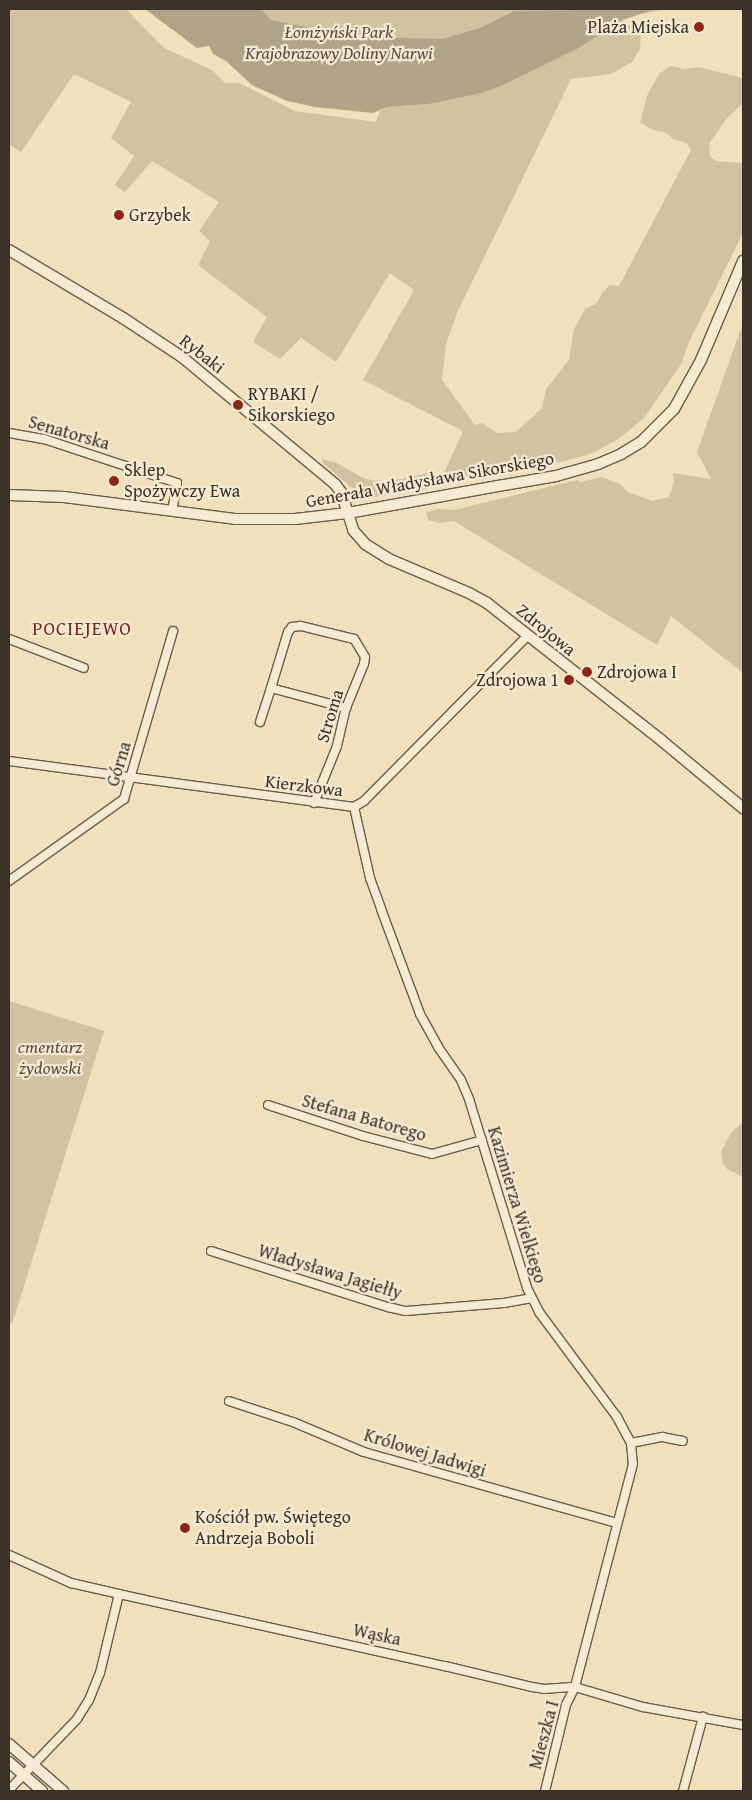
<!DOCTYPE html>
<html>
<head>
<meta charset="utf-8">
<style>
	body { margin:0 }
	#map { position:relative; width:752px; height:1800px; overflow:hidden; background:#f0e0bb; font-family:"Gentium Book Plus",serif }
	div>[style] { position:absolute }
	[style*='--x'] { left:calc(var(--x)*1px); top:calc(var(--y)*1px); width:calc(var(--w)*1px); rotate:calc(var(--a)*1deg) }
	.green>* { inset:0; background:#d1c2a2 }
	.water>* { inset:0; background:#b2a489 }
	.roads { filter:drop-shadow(1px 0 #685d4d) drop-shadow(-1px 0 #685d4d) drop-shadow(0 1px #685d4d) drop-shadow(0 -1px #685d4d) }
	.street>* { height:8px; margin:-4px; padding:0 4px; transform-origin:4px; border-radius:4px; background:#f5ebd3 }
	.secondary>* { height:10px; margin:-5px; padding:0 5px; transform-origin:5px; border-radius:5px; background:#f5ebd3 }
	.dots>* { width:14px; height:14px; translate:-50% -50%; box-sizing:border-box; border:2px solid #f5ebd3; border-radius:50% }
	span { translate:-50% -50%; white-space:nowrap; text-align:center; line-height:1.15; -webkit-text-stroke:4.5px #f5ebd3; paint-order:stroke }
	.poi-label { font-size:18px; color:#3a3128 }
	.right { translate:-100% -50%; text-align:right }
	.left { translate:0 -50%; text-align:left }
	.park-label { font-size:18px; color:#584e40; font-style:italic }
	.street-label { font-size:18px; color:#3a3128 }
	.neighbourhood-label { font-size:19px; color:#7a1f14; letter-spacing:1px }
	.frame { position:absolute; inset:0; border:10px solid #3a3128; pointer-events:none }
</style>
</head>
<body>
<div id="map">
	<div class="green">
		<i style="clip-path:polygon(11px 9px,126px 9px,164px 48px,212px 70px,225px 83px,239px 83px,295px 111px,376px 122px,380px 111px,387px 107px,429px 104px,478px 94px,579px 48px,622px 20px,641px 35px,640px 49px,632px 62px,611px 74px,571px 79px,457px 313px,446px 344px,442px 380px,475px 425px,482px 423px,497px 433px,516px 432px,542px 408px,546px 389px,569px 360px,574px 329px,585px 309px,597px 303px,602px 293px,610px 285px,619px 286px,691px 150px,687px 143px,673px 139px,666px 133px,651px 129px,640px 122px,648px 93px,659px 74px,670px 66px,684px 69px,698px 67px,743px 78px,743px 103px,727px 118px,709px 144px,710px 156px,716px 161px,741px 163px,743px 166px,743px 233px,689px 342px,681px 364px,644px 418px,620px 438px,593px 453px,566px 461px,440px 482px,463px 431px,363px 380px,414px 290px,390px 273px,336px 362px,301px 338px,280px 359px,253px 342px,267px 317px,198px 265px,210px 241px,199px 231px,219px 202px,152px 161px,125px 192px,115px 185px,134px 156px,111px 138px,131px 102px,74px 74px,21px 152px,9px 144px,9px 12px)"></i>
		<i style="clip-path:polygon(175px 9px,669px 9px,609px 19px,435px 76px)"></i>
		<i style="clip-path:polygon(743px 323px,743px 673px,671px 616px,657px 645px,454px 521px,440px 523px,428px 520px,426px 513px,438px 509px,454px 510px,577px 480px,581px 482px,602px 477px,620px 484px,628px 492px,653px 501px,669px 497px,674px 481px,673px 473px,711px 479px,697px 452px)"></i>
		<i style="clip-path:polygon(322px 459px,337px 463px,363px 478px,376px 481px,402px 479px,431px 472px,440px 478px,438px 485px,426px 489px,369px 498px,360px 495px,323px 463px)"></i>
		<i style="clip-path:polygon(9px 1001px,104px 1031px,12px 1324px,9px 1322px)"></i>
		<i style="clip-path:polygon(743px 1122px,743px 1177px,727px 1169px,723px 1164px,721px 1152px,731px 1133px)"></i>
	</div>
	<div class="water">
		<i style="clip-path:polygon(145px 9px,261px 9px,271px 20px,326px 31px,375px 37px,442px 39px,480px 28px,514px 11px,656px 9px,622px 20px,579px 48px,503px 85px,478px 94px,429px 104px,387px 107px,373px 113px,315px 107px,287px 101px,252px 85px,226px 61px,213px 54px,209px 46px,197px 48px)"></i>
	</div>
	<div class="roads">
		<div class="street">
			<i style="--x:9;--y:433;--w:36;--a:10"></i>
			<i style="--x:44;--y:439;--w:140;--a:18.3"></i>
			<i style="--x:177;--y:483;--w:28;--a:100"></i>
			<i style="--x:9;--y:639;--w:80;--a:21.1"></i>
			<i style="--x:260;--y:722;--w:36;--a:-72"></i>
			<i style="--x:9;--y:761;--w:348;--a:7.6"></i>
			<i style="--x:354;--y:807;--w:12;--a:-31"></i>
			<i style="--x:364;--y:801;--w:232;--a:-45.3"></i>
			<i style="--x:314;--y:803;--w:61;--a:-68"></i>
			<i style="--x:337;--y:746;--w:39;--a:-77"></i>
			<i style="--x:346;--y:708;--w:48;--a:-67.8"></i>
			<i style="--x:364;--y:664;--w:7;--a:-82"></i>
			<i style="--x:365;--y:657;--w:21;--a:-121"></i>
			<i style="--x:354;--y:639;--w:55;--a:-166.2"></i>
			<i style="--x:301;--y:626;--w:9;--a:174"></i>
			<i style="--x:292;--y:627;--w:6;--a:129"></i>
			<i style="--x:288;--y:632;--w:59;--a:106.9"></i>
			<i style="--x:271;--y:688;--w:78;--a:14.9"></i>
			<i style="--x:354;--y:807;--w:73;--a:77.3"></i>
			<i style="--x:370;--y:878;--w:33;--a:70"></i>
			<i style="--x:381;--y:909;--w:112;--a:69.6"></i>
			<i style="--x:420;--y:1014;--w:38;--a:61"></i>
			<i style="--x:438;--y:1047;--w:40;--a:55.1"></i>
			<i style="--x:461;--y:1080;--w:21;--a:67"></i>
			<i style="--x:469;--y:1099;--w:198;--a:72.9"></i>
			<i style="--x:527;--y:1288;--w:27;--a:63"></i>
			<i style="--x:539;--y:1312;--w:131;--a:53.4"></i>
			<i style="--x:617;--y:1417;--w:30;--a:62"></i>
			<i style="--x:631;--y:1443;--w:21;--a:85"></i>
			<i style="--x:633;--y:1464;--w:230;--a:104.6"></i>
			<i style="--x:575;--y:1687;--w:20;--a:117"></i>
			<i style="--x:566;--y:1705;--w:89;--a:103.7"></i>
			<i style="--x:9;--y:881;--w:141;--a:-35.5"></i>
			<i style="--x:124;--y:799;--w:175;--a:-73.7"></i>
			<i style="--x:268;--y:1105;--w:100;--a:18.1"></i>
			<i style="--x:363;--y:1136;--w:71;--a:14.6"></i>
			<i style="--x:432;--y:1154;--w:52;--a:-15.6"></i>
			<i style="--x:211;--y:1251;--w:186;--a:17.6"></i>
			<i style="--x:388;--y:1307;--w:18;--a:13"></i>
			<i style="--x:406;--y:1311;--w:98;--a:-4.7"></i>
			<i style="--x:504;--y:1303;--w:27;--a:-10"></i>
			<i style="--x:229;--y:1401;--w:67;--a:18.2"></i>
			<i style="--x:293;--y:1422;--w:77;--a:22.9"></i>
			<i style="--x:364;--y:1452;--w:263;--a:15.7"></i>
			<i style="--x:631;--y:1443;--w:32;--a:-11"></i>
			<i style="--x:662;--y:1437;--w:21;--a:11"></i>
			<i style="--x:9;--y:1555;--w:68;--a:24.3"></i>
			<i style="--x:71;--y:1583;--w:49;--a:12.9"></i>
			<i style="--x:119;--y:1594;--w:334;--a:12.5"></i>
			<i style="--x:445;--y:1666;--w:89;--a:13.6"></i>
			<i style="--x:532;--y:1687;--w:12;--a:9"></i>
			<i style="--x:544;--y:1689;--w:31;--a:-4"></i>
			<i style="--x:575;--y:1687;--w:71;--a:16.4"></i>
			<i style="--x:643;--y:1707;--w:102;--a:10.2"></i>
			<i style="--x:9;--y:1790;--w:98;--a:-46.2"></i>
			<i style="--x:77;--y:1719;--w:22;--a:-58"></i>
			<i style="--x:89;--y:1700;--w:29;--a:-68"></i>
			<i style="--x:100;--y:1673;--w:81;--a:-76.5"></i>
			<i style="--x:683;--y:1791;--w:77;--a:-74.9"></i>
		</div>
		<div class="secondary">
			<i style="--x:9;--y:250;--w:133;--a:30.8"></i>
			<i style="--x:123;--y:318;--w:71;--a:33.5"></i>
			<i style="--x:182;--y:357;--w:199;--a:39.7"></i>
			<i style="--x:335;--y:484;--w:10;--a:53"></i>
			<i style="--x:341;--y:492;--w:40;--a:72"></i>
			<i style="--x:353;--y:530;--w:18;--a:49"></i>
			<i style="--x:365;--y:544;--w:28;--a:32"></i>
			<i style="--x:389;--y:559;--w:87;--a:23"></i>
			<i style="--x:469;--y:593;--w:21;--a:29"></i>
			<i style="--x:487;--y:603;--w:221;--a:38.2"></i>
			<i style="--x:661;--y:740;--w:107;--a:39.7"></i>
			<i style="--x:9;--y:495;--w:55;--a:2.1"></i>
			<i style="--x:64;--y:497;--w:172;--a:7.3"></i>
			<i style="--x:235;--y:519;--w:60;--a:0"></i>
			<i style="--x:295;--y:519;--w:53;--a:-6.5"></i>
			<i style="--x:348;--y:513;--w:158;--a:-10.2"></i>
			<i style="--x:504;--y:485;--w:53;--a:-9.8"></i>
			<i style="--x:556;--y:476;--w:44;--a:-15.9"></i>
			<i style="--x:598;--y:464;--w:25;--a:-23"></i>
			<i style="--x:621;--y:454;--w:23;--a:-31"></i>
			<i style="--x:641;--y:442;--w:47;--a:-45"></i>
			<i style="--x:674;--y:409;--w:56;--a:-61.1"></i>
			<i style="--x:701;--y:360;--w:108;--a:-67"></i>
			<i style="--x:9;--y:1744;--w:72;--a:41"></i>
			<i style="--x:9;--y:1762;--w:44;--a:41.3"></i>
		</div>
	</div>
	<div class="dots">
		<i style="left:699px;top:27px;background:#8f2418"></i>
		<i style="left:119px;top:215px;background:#8f2418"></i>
		<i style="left:238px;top:405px;background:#8f2418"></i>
		<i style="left:114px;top:481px;background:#8f2418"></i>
		<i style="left:587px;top:672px;background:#8f2418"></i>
		<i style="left:569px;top:680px;background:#8f2418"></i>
		<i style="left:185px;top:1528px;background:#8f2418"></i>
	</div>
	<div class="poi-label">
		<span class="right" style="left:689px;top:27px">Plaża Miejska</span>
		<span class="left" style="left:129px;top:215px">Grzybek</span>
		<span class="left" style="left:248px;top:405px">RYBAKI /<br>Sikorskiego</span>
		<span class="left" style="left:124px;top:481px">Sklep<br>Spożywczy Ewa</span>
		<span class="left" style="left:597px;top:672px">Zdrojowa I</span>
		<span class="right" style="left:559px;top:680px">Zdrojowa 1</span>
		<span class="left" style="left:195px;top:1528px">Kościół pw. Świętego<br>Andrzeja Boboli</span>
	</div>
	<div class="park-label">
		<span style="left:339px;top:43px">Łomżyński Park<br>Krajobrazowy Doliny Narwi</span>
		<span style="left:50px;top:1058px">cmentarz<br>żydowski</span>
	</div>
	<div class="street-label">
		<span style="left:202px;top:354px;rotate:38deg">Rybaki</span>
		<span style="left:69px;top:433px;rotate:16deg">Senatorska</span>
		<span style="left:430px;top:480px;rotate:-10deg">Generała Władysława Sikorskiego</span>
		<span style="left:546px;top:630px;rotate:39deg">Zdrojowa</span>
		<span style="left:330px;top:716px;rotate:-73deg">Stroma</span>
		<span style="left:119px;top:764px;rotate:-73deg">Górna</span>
		<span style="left:304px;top:786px;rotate:7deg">Kierzkowa</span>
		<span style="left:364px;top:1118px;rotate:16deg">Stefana Batorego</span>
		<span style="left:517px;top:1205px;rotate:73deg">Kazimierza Wielkiego</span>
		<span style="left:330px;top:1272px;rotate:17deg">Władysława Jagiełły</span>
		<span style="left:425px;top:1453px;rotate:17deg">Królowej Jadwigi</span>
		<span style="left:377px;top:1635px;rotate:12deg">Wąska</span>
		<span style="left:544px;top:1735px;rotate:-75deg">Mieszka I</span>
	</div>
	<div class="neighbourhood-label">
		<span style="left:82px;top:629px">POCIEJEWO</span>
	</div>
	<div class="frame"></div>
</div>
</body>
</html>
